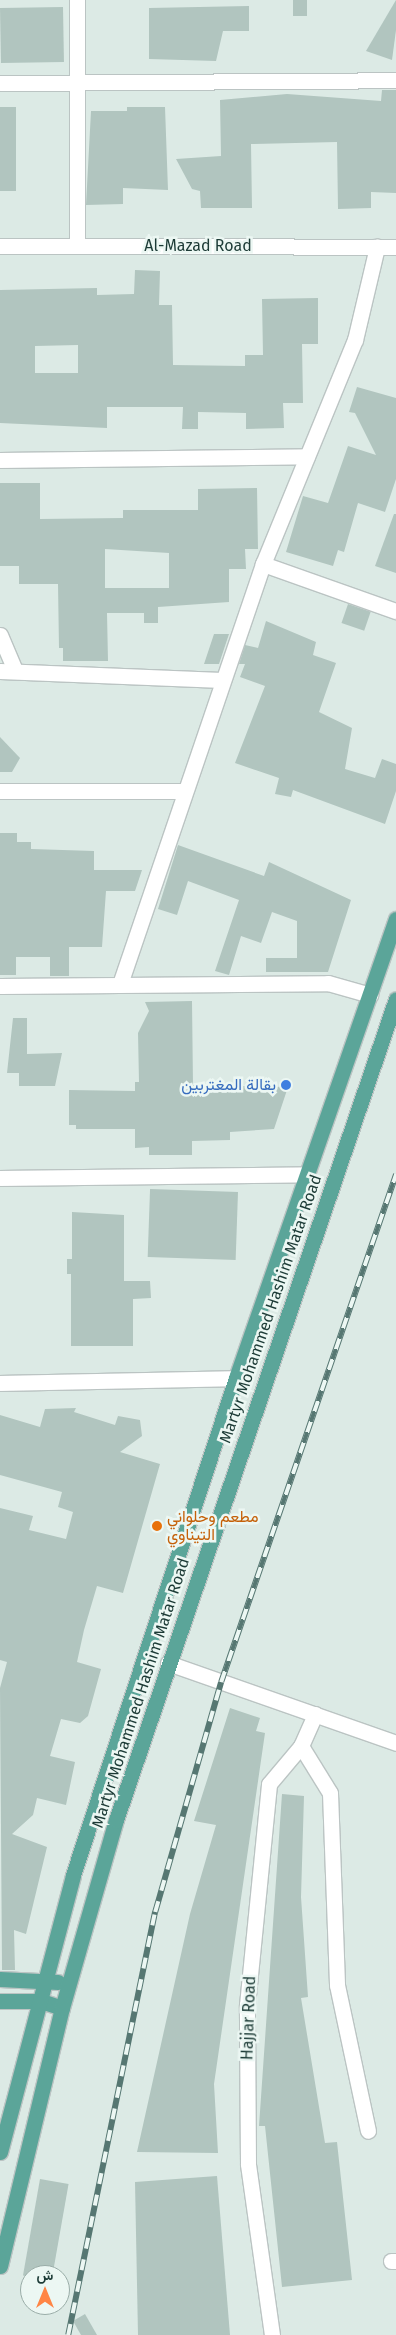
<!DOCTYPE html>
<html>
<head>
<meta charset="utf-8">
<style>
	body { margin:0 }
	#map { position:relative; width:396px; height:2335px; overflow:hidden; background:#dceae5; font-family:"Fira Sans",Vazirmatn,sans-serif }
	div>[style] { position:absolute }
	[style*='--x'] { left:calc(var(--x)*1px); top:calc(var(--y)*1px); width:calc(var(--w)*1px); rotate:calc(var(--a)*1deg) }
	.building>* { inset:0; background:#b1c5bf; transform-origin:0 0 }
	.roads { filter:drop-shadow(1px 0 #bbc4c3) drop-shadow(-1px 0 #bbc4c3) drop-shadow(0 1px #bbc4c3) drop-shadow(0 -1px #bbc4c3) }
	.minor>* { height:15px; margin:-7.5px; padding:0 7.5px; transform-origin:7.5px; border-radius:7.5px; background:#fff }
	.tertiary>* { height:15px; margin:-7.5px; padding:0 7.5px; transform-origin:7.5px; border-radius:7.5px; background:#fff }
	.primary>* { height:15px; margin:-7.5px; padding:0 7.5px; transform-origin:7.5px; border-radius:7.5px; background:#5ba599 }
	.rail>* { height:5.5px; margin-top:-2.75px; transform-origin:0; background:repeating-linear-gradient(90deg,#ecf7f3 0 11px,#567772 0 22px); box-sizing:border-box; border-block:1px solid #567772 }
	.dots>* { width:14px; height:14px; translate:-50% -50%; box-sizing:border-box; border:2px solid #ecf7f3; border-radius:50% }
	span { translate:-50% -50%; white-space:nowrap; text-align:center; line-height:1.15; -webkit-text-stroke:5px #ecf7f3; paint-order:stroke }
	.street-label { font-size:16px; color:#1c3b36 }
	.shop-label { font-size:16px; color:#366cbe }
	.right { translate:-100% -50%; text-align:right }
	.food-label { font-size:16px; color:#c56008 }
	.left { translate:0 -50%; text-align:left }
	.north { position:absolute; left:20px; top:2265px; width:50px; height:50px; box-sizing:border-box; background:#ecf7f3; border:1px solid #99aca7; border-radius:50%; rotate:0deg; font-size:14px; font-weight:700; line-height:20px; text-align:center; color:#1c3b36 }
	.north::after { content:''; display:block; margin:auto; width:18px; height:22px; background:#ff8545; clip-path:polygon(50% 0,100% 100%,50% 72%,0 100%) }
</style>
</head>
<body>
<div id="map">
	<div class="building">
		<i style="left:293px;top:0;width:14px;height:16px"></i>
		<i style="clip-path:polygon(396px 0,396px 30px,392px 60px,366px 51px)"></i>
		<i style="clip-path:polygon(249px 6px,249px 31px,223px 31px,216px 61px,149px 59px,149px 8px)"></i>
		<i style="left:63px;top:7px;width:55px;height:63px;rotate:89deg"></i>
		<i style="clip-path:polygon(382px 90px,396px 90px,396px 193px,371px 192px,371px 208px,338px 209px,337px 142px,251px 144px,252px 208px,201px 208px,200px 191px,192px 189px,176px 159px,221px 156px,220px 100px,287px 94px,381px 101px)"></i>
		<i style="left:0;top:107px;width:16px;height:84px"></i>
		<i style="clip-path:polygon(127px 107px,165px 107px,168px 190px,123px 188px,123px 204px,86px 205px,91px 111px,127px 111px)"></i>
		<i style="clip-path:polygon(evenodd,135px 270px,160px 271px,159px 305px,172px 305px,173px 365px,245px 366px,245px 355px,263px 355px,262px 299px,318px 298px,318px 344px,302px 344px,303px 403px,283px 403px,284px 428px,246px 429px,246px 413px,198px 412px,198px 429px,182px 429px,183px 407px,107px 407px,107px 428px,0 423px,0 290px,97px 288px,97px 295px,134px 294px,135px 270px,78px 345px,78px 373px,35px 373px,35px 346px,78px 345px)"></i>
		<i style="clip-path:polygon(357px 387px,396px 398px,396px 479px,385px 512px,358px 503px,344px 552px,338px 550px,333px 566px,286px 552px,303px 496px,328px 503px,348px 446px,376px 455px,355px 413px,349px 412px)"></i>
		<i style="clip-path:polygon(evenodd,0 483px,40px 483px,40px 519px,123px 518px,123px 510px,198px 510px,198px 489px,257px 488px,258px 549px,245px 549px,246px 569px,229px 569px,229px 602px,158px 607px,158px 623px,144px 623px,144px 613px,107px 613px,108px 661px,63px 661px,63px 648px,59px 648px,58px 584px,19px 584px,19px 566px,0 566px,0 483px,105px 549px,169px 553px,169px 588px,105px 588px,105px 549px)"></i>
		<i style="clip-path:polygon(394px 514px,396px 514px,396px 573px,375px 566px)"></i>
		<i style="left:348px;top:604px;width:24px;height:20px;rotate:19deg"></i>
		<i style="clip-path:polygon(266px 621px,316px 642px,313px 655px,336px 663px,319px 712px,352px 728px,345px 769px,375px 778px,382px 759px,396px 764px,396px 791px,385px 824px,293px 790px,291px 797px,275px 794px,279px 778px,235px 763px,265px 686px,240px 677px,245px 664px,239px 664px,245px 645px,258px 648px)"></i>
		<i style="clip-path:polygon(214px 634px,229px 634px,219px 664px,204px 664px)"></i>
		<i style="clip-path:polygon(0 737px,20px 758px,12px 772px,0 772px)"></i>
		<i style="clip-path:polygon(0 833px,17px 833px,17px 842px,31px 842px,31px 849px,94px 851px,94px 870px,142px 870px,135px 891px,106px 891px,102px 947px,69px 947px,69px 976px,50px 976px,50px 957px,16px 957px,16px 975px,0 975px)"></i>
		<i style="clip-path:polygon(178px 845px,264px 876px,269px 862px,351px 900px,328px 972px,266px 972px,266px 958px,297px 958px,297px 921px,272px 912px,261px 943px,241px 936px,229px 975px,215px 971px,239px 900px,188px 881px,177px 915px,158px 909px)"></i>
		<i style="clip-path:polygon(192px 1001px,193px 1085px,288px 1087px,274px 1129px,230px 1132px,230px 1140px,192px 1141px,192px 1155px,149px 1155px,149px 1147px,135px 1148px,135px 1129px,76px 1129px,76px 1125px,69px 1125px,69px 1090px,135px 1091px,135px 1082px,139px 1082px,138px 1033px,149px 1011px,145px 1002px)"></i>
		<i style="clip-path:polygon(13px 1018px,27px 1018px,27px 1054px,62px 1053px,55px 1086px,19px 1086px,19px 1073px,7px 1073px)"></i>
		<i style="left:238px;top:1192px;width:68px;height:88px;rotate:92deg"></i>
		<i style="clip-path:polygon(72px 1212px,124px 1215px,124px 1281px,150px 1281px,151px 1298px,133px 1299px,133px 1346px,71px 1346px,71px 1274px,67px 1274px,67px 1259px,72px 1259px)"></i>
		<i style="clip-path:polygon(76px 1408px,74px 1412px,115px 1425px,118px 1416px,140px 1420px,142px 1436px,120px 1452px,160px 1464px,123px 1593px,97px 1586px,84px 1630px,77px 1662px,101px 1669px,88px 1716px,80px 1723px,61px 1719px,50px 1756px,75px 1762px,66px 1805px,37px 1798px,33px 1815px,12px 1834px,47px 1847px,26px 1934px,14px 1930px,15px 1970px,2px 1970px,0 1688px,7px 1662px,0 1660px,0 1508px,33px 1516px,29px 1530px,66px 1539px,73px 1512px,58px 1507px,62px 1492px,0 1475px,0 1415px,40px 1427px,45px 1409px)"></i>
		<i style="clip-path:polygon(230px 1708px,260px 1718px,256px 1731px,265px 1733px,214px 2084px,218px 2153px,137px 2152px,190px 1914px,216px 1825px,194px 1821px)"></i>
		<i style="clip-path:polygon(282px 1794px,304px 1796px,301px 1897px,308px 1997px,301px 1998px,325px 2143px,337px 2142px,352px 2280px,282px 2287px,265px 2126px,259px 2126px)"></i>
		<i style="clip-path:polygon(217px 2176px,230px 2335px,138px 2335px,135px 2182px)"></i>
		<i style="left:40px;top:2179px;width:29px;height:98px;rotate:10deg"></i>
		<i style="clip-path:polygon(85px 2314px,97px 2335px,81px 2335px,73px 2321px)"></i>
	</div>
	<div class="roads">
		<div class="minor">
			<i style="--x:77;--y:0;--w:246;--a:90"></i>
			<i style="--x:0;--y:83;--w:396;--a:-0.4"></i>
			<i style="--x:0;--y:460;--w:307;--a:-0.7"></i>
			<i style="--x:263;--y:564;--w:141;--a:19.5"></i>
			<i style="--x:0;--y:635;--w:39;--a:67"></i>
			<i style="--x:0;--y:671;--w:222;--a:2.3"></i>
			<i style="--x:0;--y:791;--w:184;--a:0"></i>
			<i style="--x:120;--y:984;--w:444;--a:-71.2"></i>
			<i style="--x:263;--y:564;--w:242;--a:-67.7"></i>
			<i style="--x:355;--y:340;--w:96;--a:-76.7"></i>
			<i style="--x:0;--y:986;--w:328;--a:-0.5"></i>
			<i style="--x:328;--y:983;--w:44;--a:15.9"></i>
			<i style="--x:0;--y:1178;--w:308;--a:-0.7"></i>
			<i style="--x:0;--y:1383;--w:236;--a:-1.2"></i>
			<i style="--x:168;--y:1663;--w:242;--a:19.3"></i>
			<i style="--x:301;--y:1746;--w:55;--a:58.3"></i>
			<i style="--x:330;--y:1793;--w:192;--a:87.9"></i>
			<i style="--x:337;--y:1985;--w:149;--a:78"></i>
			<i style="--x:391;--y:2261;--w:5;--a:0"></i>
		</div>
		<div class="tertiary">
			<i style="--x:0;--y:246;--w:396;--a:0.1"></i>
			<i style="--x:272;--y:2335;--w:173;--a:-98"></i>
			<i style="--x:248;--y:2164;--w:159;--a:-90.4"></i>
			<i style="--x:247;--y:2005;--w:222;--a:-84.3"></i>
			<i style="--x:269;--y:1784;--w:50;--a:-49.9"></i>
			<i style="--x:301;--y:1746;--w:35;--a:-66"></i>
		</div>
		<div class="primary">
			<i style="--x:0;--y:1979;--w:58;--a:3"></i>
			<i style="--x:0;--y:2001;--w:41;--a:0"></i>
			<i style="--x:41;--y:2001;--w:22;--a:18"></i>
			<i style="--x:0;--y:2152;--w:286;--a:-75.2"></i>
			<i style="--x:73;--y:1875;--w:523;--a:-71.84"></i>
			<i style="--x:236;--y:1378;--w:486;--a:-70.8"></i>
			<i style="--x:0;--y:2266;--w:265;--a:-76.5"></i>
			<i style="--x:62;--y:2008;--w:196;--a:-74"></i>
			<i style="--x:116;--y:1820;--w:867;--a:-71.17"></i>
		</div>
	</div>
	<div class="rail">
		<i style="--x:68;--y:2335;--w:432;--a:-78.4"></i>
		<i style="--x:155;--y:1912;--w:239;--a:-74"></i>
		<i style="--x:221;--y:1682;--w:537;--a:-70.99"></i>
	</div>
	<div class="dots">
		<i style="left:286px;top:1085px;background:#3f7fe0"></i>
		<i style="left:157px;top:1526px;background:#e8710a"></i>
	</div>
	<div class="street-label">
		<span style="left:198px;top:246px">Al-Mazad Road</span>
		<span style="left:271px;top:1309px;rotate:-71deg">Martyr Mohammed Hashim Matar Road</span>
		<span style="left:141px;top:1693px;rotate:-72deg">Martyr Mohammed Hashim Matar Road</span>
		<span style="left:249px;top:2018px;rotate:-88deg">Hajjar Road</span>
	</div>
	<div class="shop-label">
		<span class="right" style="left:276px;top:1085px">بقالة المغتربين</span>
	</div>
	<div class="food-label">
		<span class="left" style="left:167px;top:1526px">مطعم وحلواني<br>التيناوي</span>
	</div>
	<div class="north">ش</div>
</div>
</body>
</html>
